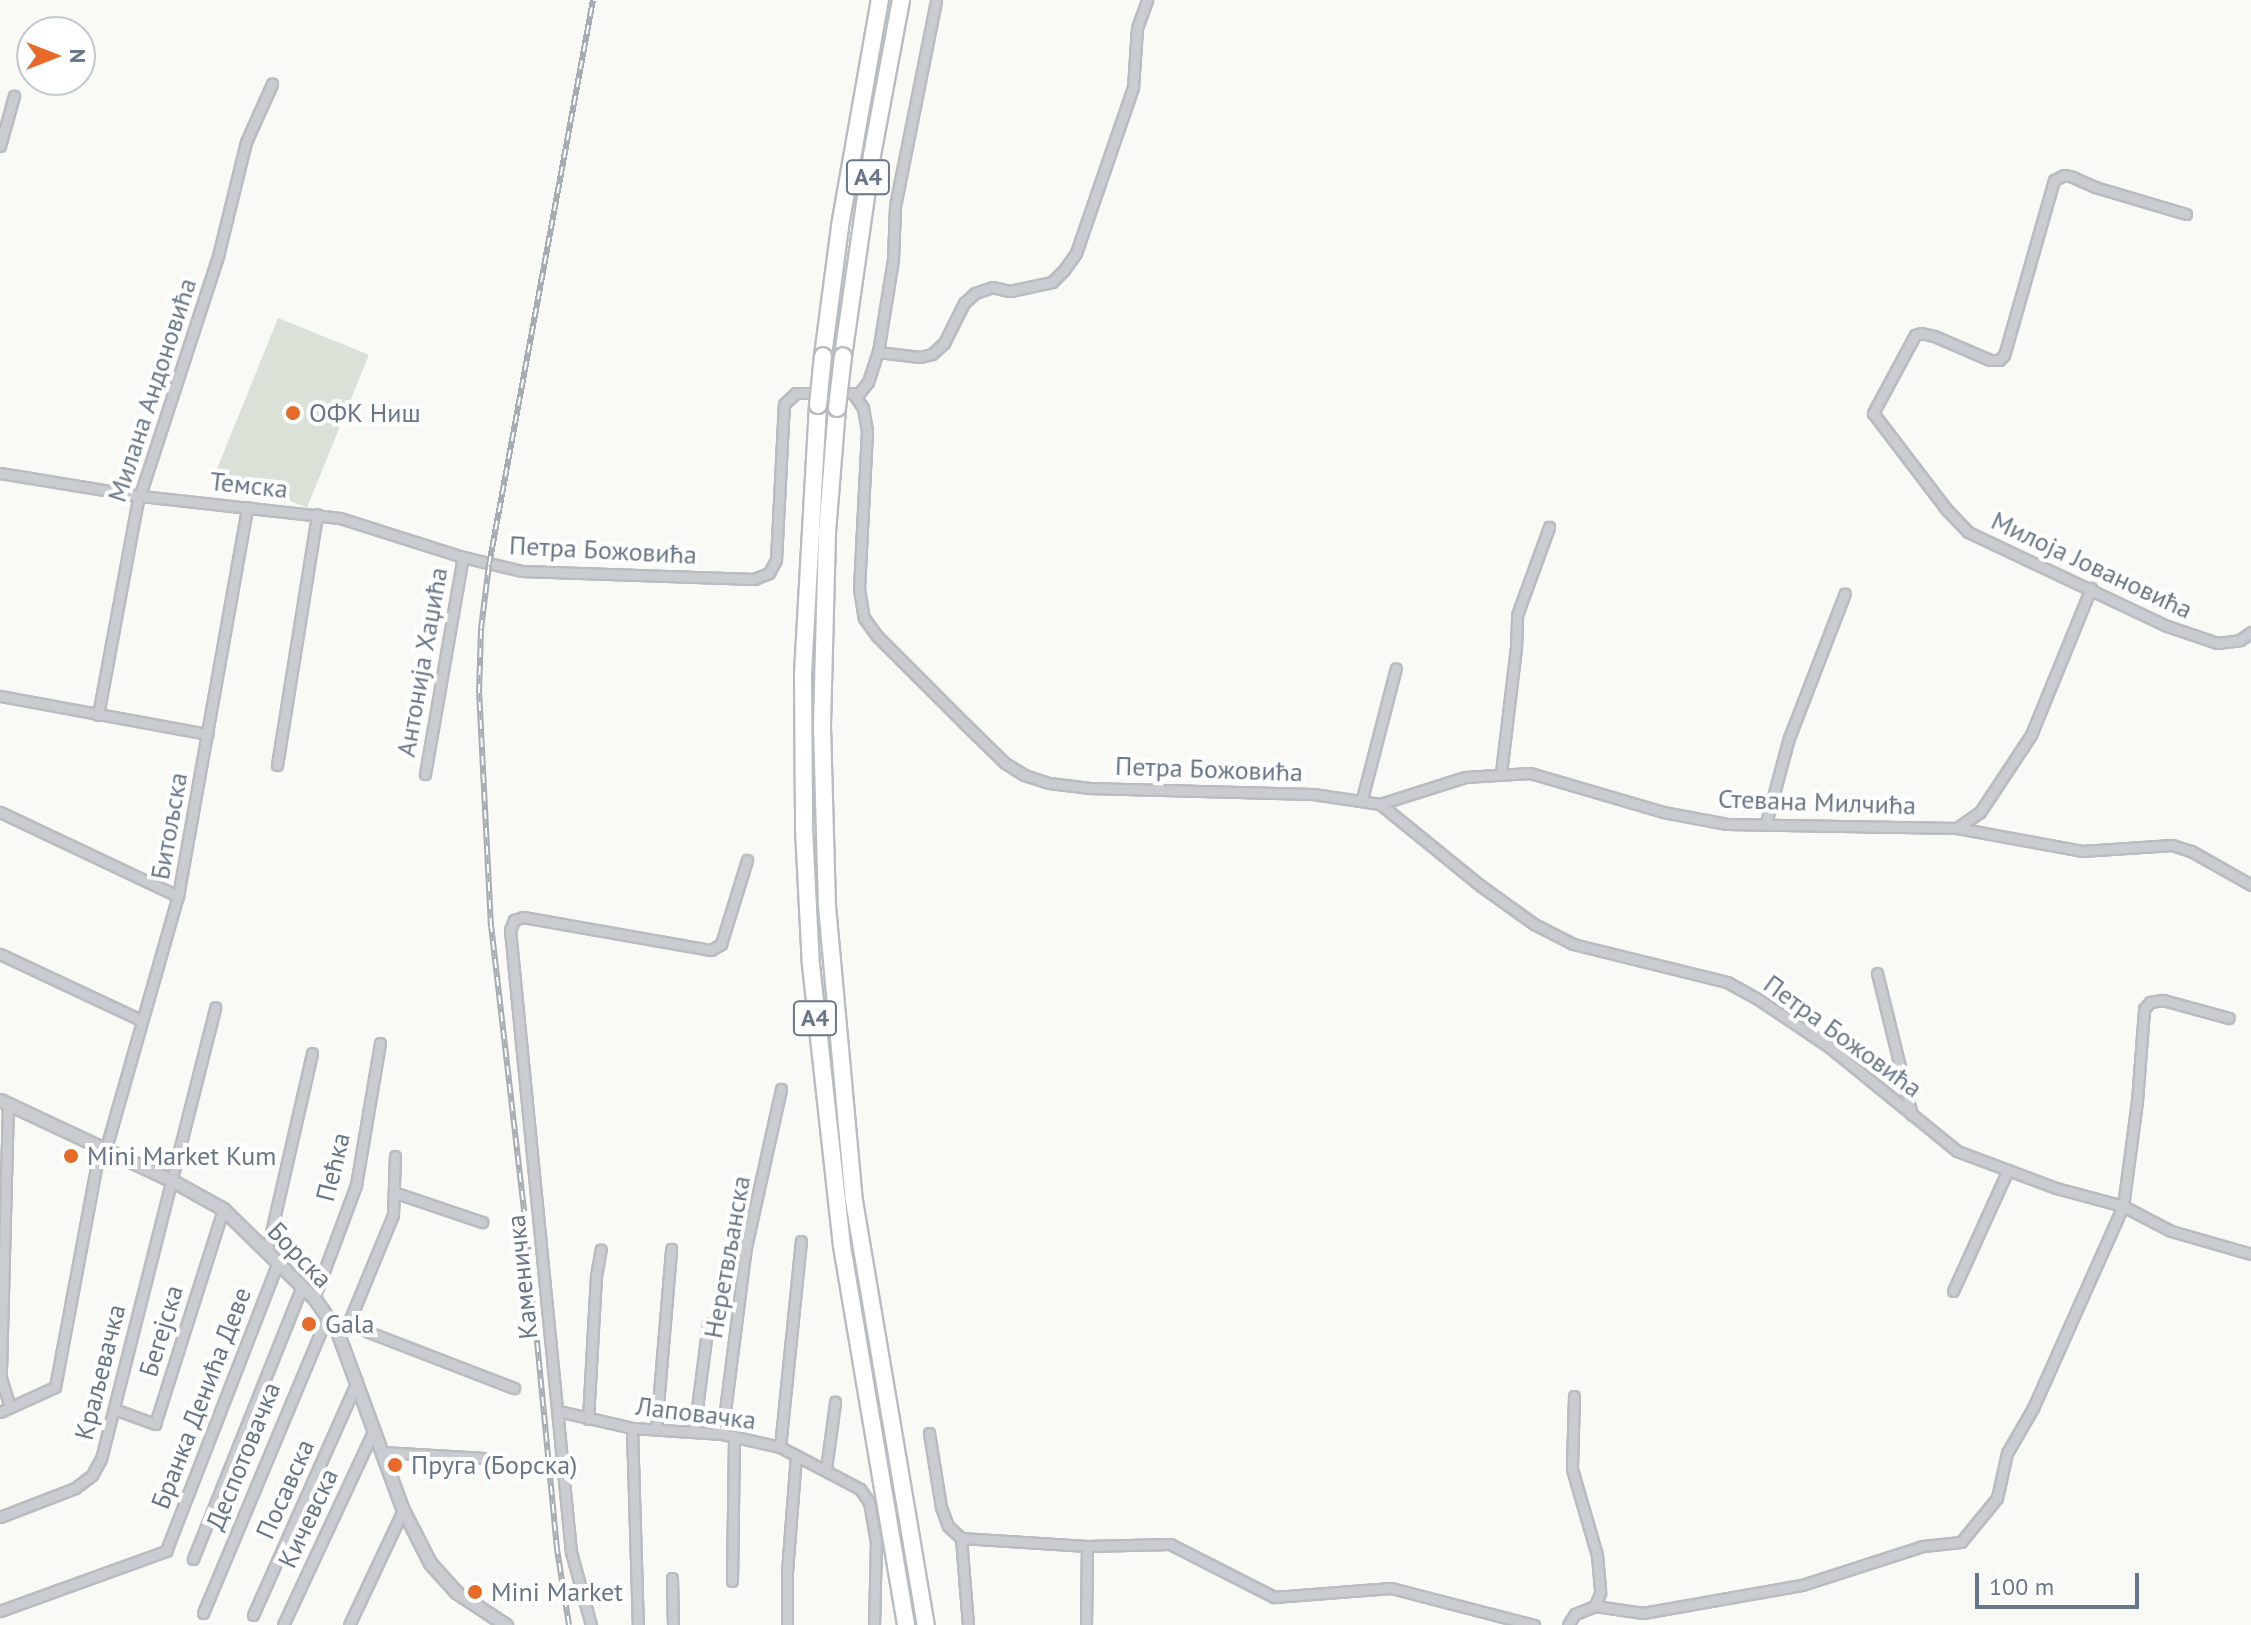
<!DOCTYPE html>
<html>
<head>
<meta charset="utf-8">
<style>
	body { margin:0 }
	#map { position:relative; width:2251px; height:1625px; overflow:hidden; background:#f9f9f6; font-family:"PT Sans",sans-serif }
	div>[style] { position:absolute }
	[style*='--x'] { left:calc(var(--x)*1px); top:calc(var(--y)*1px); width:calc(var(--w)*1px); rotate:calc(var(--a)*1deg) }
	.green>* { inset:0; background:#dae1d7; transform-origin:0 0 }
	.roads { filter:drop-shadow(2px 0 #b9bcc0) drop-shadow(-2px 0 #b9bcc0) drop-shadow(0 2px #b9bcc0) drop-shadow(0 -2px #b9bcc0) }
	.minor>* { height:9px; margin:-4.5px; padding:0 4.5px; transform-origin:4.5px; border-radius:4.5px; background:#c9ccd0 }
	.tertiary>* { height:11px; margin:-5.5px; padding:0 5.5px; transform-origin:5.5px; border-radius:5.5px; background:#c9ccd0 }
	.motorway>* { height:16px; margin:-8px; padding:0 8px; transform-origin:8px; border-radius:8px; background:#fff }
	.rail>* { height:6px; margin-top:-3px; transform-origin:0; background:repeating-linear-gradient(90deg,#fff 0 9px,#a7acb3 0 18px); box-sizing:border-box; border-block:2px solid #a7acb3 }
	.bridges { filter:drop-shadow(2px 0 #b9bcc0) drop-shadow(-2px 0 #b9bcc0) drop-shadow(0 2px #b9bcc0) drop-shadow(0 -2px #b9bcc0) }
	.motorway-bridge>* { height:16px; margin:-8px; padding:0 8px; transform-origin:8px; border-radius:8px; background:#fff }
	.dots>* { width:22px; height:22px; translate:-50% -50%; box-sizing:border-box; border:4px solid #fff; border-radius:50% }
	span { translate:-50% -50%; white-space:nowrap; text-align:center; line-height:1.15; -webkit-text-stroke:8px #fff; paint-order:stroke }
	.shield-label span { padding:2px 6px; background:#fff; border:2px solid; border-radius:6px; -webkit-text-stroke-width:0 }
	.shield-label { font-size:24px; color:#677688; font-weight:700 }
	.street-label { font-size:26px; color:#677688 }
	.poi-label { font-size:26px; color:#677688 }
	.left { translate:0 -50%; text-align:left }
	.north { position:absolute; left:16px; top:16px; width:80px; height:80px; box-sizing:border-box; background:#fff; border:2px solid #c2c8cf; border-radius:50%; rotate:90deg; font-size:22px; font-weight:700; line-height:32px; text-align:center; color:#677688 }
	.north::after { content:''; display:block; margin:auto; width:28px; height:36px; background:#e66b29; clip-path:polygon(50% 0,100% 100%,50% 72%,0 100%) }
	.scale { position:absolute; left:1975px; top:1573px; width:164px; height:36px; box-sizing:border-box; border:4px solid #677688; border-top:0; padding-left:10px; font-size:24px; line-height:28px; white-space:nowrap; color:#677688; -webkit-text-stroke:6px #fff; paint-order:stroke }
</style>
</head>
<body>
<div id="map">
	<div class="green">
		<i style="left:278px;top:318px;width:98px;height:165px;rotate:22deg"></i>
	</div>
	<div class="roads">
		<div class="minor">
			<i style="--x:0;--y:146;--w:52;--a:-74.4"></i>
			<i style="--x:2186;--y:214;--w:95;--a:-163.5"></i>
			<i style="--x:2095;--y:187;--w:24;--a:-156"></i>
			<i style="--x:2073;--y:177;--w:9;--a:-167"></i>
			<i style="--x:2064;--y:175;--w:11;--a:153"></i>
			<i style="--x:2054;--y:180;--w:182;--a:105.9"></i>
			<i style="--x:2004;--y:355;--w:7;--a:135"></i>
			<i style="--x:1999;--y:360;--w:9;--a:180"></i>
			<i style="--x:1990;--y:360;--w:61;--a:-156.8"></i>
			<i style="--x:1934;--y:336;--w:13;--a:-167"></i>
			<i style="--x:1921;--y:333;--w:6;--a:162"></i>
			<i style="--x:1915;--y:335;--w:89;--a:118.3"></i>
			<i style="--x:1873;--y:413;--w:122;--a:52.7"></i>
			<i style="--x:1947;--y:510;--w:30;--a:46"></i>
			<i style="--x:1968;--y:532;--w:220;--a:25.3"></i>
			<i style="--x:2167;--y:626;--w:53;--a:18.8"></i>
			<i style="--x:2217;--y:643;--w:23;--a:-7"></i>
			<i style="--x:2240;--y:640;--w:14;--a:-36"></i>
			<i style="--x:878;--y:352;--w:42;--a:6.8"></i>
			<i style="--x:920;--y:357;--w:12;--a:-14"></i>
			<i style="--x:932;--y:354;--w:16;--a:-43"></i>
			<i style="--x:944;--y:343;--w:45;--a:-63.4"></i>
			<i style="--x:964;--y:303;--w:15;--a:-42"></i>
			<i style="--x:975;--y:293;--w:18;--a:-19"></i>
			<i style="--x:992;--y:287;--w:18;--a:13"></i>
			<i style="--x:1010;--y:291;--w:43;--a:-12.1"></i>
			<i style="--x:1052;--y:282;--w:17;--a:-45"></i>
			<i style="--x:1064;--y:270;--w:21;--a:-55"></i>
			<i style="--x:1076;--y:253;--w:176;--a:-71"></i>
			<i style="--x:1133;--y:87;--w:59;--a:-86.1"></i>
			<i style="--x:1137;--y:28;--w:30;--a:-70"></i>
			<i style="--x:857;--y:396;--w:18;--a:-52"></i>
			<i style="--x:868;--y:382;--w:32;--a:-72"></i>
			<i style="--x:878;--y:352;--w:94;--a:-80.8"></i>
			<i style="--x:893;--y:259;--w:53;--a:-87.8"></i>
			<i style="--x:895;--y:206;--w:210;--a:-78.7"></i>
			<i style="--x:0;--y:473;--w:143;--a:9.3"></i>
			<i style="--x:141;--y:496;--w:200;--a:6.3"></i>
			<i style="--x:340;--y:518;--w:129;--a:17.6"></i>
			<i style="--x:463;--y:557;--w:61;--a:13.3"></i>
			<i style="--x:522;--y:571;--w:232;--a:2"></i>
			<i style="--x:754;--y:579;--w:16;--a:-22"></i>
			<i style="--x:769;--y:573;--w:15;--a:-62"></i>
			<i style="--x:776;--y:560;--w:156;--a:-87.1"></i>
			<i style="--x:784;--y:404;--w:16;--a:-43"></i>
			<i style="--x:796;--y:393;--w:57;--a:0"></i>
			<i style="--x:853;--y:393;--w:18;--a:56"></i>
			<i style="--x:863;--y:408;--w:23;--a:80"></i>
			<i style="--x:867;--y:431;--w:157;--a:92.9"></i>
			<i style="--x:859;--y:588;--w:30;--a:81"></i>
			<i style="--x:864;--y:618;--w:22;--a:54"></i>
			<i style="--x:877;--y:636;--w:124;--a:45"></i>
			<i style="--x:965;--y:724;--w:56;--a:44.3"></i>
			<i style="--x:1005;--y:763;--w:22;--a:32"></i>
			<i style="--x:1024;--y:775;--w:26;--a:18"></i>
			<i style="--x:1049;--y:783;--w:39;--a:7"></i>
			<i style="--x:1088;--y:788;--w:225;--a:1.5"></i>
			<i style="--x:1313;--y:794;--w:68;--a:8.5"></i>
			<i style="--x:1380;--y:804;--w:130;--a:39.1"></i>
			<i style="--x:1481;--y:886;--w:65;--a:35.6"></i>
			<i style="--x:1534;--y:924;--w:44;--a:27.1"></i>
			<i style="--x:1573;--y:944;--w:159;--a:13.9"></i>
			<i style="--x:1727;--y:982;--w:39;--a:29"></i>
			<i style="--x:1761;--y:1001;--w:81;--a:33.9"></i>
			<i style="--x:1828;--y:1046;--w:166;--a:39.1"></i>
			<i style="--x:1957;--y:1151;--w:106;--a:20.5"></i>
			<i style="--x:2056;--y:1188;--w:69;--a:15"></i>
			<i style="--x:2123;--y:1206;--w:54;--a:27.5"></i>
			<i style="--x:2171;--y:1231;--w:83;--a:16"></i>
			<i style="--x:0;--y:696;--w:211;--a:10.4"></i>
			<i style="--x:98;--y:715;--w:215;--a:-79.5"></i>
			<i style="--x:137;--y:504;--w:261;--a:-71.9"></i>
			<i style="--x:218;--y:256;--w:117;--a:-76.2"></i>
			<i style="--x:246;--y:142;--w:64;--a:-65.9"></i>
			<i style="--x:277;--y:765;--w:254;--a:-80.9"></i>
			<i style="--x:1501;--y:773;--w:126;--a:-83.2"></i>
			<i style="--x:1516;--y:648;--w:33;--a:-88"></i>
			<i style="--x:1517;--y:615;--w:94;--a:-70"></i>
			<i style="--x:425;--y:774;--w:220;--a:-80.1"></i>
			<i style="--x:1362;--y:799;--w:135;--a:-75.5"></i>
			<i style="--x:1380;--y:804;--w:89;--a:-17.6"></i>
			<i style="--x:1465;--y:777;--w:65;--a:-3.5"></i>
			<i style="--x:1530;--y:773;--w:139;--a:16.3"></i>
			<i style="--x:1663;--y:812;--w:65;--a:10.6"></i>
			<i style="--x:1727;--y:824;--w:230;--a:1"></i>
			<i style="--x:1957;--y:828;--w:127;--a:10.4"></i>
			<i style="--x:2082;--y:851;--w:90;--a:-3.8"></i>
			<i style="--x:2172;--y:845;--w:20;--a:18"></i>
			<i style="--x:2191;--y:851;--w:69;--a:29.5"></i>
			<i style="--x:0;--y:812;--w:197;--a:25.3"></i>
			<i style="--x:1766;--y:823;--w:88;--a:-74.9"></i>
			<i style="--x:1789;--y:738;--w:155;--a:-68.9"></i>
			<i style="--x:1957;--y:828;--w:28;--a:-35"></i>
			<i style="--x:1980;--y:812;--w:92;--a:-56.5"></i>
			<i style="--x:2031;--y:735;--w:159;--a:-67.8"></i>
			<i style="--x:0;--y:954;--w:156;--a:25.1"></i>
			<i style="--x:1877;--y:973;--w:146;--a:76.2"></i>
			<i style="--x:8;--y:1103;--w:275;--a:91.5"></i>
			<i style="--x:1;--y:1378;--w:30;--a:73"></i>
			<i style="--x:106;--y:1148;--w:262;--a:-74.1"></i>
			<i style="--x:178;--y:896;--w:395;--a:-79.9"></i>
			<i style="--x:396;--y:1193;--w:91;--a:18.6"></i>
			<i style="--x:267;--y:1250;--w:202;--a:-77.1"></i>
			<i style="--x:1953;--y:1291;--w:133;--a:-65.6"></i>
			<i style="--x:314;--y:1298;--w:121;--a:-69.6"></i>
			<i style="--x:356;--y:1185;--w:144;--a:-80.4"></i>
			<i style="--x:348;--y:1324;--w:118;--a:-67.6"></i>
			<i style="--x:393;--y:1215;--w:59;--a:-88.1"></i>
			<i style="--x:337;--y:1331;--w:13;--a:-32"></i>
			<i style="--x:348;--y:1324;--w:178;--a:21.1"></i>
			<i style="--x:1574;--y:1396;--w:73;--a:91.6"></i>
			<i style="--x:1572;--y:1469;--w:90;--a:73.8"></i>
			<i style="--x:1597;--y:1555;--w:38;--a:85"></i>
			<i style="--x:1600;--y:1593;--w:14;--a:111"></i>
			<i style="--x:114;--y:1409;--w:44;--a:20.1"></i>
			<i style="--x:155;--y:1424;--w:225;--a:-72.4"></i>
			<i style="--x:558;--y:1411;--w:76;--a:12.9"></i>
			<i style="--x:632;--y:1428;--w:90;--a:3.8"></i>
			<i style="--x:722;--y:1434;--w:59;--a:12.6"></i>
			<i style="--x:780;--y:1447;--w:90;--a:27.7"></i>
			<i style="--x:860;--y:1489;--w:16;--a:55"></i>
			<i style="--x:869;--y:1502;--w:39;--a:80"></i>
			<i style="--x:876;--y:1540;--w:85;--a:91.3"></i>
			<i style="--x:0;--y:1412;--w:60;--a:-24.4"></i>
			<i style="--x:55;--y:1387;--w:245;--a:-79.4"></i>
			<i style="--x:588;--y:1419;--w:143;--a:-86.8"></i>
			<i style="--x:596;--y:1276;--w:27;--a:-80"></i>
			<i style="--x:632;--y:1428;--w:197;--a:88.3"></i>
			<i style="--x:656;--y:1429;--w:181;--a:-85.2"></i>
			<i style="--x:694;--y:1431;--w:109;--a:-82.6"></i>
			<i style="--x:929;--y:1433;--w:75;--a:80.8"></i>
			<i style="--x:941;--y:1507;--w:20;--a:70"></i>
			<i style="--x:948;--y:1526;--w:18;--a:43"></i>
			<i style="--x:722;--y:1434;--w:189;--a:-82.7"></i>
			<i style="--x:746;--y:1247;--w:162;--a:-77.5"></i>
			<i style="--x:780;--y:1447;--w:207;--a:-84.2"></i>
			<i style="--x:383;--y:1452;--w:101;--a:3.4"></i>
			<i style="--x:826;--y:1469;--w:68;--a:-82.3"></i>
			<i style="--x:0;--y:1517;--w:80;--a:-21.1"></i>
			<i style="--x:75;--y:1488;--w:21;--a:-37"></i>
			<i style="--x:92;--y:1475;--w:18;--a:-61"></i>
			<i style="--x:101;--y:1459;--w:466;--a:-75.8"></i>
			<i style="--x:961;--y:1538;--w:126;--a:3.6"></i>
			<i style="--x:1087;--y:1546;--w:83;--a:-1.4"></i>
			<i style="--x:1170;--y:1544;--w:117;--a:27"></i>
			<i style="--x:1274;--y:1597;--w:117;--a:-4.4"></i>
			<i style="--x:1391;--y:1588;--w:148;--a:14.5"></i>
			<i style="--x:961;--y:1538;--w:87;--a:85.4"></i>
			<i style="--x:193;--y:1559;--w:293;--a:-68.2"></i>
			<i style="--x:672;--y:1578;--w:47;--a:88.8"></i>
			<i style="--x:732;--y:1581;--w:144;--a:-89.2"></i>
			<i style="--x:0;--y:1611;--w:177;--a:-19.9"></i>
			<i style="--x:166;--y:1551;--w:310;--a:-68.8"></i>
			<i style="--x:203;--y:1613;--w:321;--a:-67.3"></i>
			<i style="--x:253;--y:1615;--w:256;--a:-66"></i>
			<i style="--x:283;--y:1625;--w:215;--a:-65"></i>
			<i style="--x:349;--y:1625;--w:127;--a:-64.8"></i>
			<i style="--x:591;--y:1625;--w:76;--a:-105.3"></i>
			<i style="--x:571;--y:1552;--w:625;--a:-95.6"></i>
			<i style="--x:510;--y:930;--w:11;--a:-68"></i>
			<i style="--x:514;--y:920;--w:9;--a:-18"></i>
			<i style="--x:523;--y:917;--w:191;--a:10"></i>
			<i style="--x:711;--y:950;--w:12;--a:-31"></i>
			<i style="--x:721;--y:944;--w:88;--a:-72.8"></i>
			<i style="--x:787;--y:1625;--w:53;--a:-90"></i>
			<i style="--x:787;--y:1572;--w:117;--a:-85.6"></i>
			<i style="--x:1086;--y:1625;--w:79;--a:-89.3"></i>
			<i style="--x:1568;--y:1625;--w:13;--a:-58"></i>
			<i style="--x:1575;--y:1614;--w:22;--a:-22"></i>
			<i style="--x:1595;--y:1606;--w:49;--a:8.3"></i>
			<i style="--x:1643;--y:1613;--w:161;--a:-10"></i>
			<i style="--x:1802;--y:1585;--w:127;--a:-17.9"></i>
			<i style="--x:1923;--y:1546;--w:38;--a:-6"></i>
			<i style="--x:1961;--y:1542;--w:57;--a:-50.7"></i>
			<i style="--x:1997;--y:1498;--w:46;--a:-77.5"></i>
			<i style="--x:2007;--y:1453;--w:52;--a:-60"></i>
			<i style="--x:2033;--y:1408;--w:221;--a:-66"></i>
			<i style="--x:2123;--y:1206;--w:106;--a:-82.4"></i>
			<i style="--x:2137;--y:1101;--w:92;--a:-85.6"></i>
			<i style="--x:2144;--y:1009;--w:9;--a:-49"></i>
			<i style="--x:2150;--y:1002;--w:13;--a:-9"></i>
			<i style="--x:2163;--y:1000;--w:68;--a:15.3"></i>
		</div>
		<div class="tertiary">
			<i style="--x:0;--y:1100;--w:189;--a:25.1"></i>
			<i style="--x:171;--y:1180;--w:60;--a:29.1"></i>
			<i style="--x:223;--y:1209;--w:127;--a:44.4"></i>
			<i style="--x:314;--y:1298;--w:40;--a:55.1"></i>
			<i style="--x:337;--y:1331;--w:191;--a:69.8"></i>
			<i style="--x:403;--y:1510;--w:59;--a:63"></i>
			<i style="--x:430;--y:1563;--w:39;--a:48"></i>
			<i style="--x:456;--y:1592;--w:60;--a:33.4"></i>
		</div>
		<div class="motorway">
			<i style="--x:823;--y:356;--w:131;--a:-82.5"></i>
			<i style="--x:840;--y:226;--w:230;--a:-80"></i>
			<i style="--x:843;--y:356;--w:203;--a:-81.8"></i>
			<i style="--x:872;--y:155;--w:158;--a:-79.4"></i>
			<i style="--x:818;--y:405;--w:267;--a:93.2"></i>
			<i style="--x:803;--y:672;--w:157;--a:89.6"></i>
			<i style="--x:804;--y:829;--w:136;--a:87.1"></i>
			<i style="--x:811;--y:965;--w:283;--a:83.7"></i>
			<i style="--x:842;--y:1246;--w:384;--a:80.4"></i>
			<i style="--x:837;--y:408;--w:125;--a:94.6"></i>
			<i style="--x:827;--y:533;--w:194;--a:91.5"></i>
			<i style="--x:822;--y:727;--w:179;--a:88.4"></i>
			<i style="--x:827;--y:906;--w:296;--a:84.8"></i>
			<i style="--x:854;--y:1201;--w:430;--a:80.4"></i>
		</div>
	</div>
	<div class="rail">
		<i style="--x:569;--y:1625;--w:77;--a:-99"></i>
		<i style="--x:557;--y:1549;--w:314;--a:-95.5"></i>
		<i style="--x:527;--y:1236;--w:311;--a:-96.6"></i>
		<i style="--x:491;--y:927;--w:234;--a:-92.9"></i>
		<i style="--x:479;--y:693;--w:64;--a:-88.2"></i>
		<i style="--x:481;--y:629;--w:64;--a:-82.9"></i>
		<i style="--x:489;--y:565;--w:574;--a:-79.57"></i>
	</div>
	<div class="bridges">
		<div class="motorway-bridge">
			<i style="--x:818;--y:405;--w:49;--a:-84.2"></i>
			<i style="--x:837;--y:408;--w:52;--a:-83.4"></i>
		</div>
	</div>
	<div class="dots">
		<i style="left:293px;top:413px;background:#e66b29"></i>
		<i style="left:71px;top:1156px;background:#e66b29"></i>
		<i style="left:309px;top:1324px;background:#e66b29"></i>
		<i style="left:395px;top:1465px;background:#e66b29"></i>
		<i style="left:475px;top:1592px;background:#e66b29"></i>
	</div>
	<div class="shield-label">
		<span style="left:868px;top:177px">A4</span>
		<span style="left:815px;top:1018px">A4</span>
	</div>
	<div class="street-label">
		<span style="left:152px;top:390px;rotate:-72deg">Милана Андоновића</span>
		<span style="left:249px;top:485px;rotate:6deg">Темска</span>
		<span style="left:603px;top:550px;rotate:3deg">Петра Божовића</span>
		<span style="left:2092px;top:565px;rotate:25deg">Милоја Јовановића</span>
		<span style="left:422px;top:662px;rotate:-80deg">Антонија Хаџића</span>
		<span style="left:1209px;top:769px;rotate:2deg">Петра Божовића</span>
		<span style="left:1817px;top:802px;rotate:2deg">Стевана Милчића</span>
		<span style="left:169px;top:826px;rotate:-80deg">Битољска</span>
		<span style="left:1843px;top:1036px;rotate:36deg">Петра Божовића</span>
		<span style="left:333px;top:1167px;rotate:-76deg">Пећка</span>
		<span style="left:300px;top:1255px;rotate:46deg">Борска</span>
		<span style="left:727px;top:1257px;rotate:-80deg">Неретвљанска</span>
		<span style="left:522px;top:1277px;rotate:-96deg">Каменичка</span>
		<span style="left:161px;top:1331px;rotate:-73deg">Бегејска</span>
		<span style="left:100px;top:1372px;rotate:-76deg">Краљевачка</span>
		<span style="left:201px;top:1398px;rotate:-69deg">Бранка Денића Деве</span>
		<span style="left:696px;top:1413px;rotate:7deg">Лаповачка</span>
		<span style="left:243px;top:1456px;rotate:-68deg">Деспотовачка</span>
		<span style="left:285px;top:1489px;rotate:-66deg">Посавска</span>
		<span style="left:308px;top:1518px;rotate:-65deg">Кичевска</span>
	</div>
	<div class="poi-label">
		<span class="left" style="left:309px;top:413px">ОФК Ниш</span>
		<span class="left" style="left:87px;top:1156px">Mini Market Kum</span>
		<span class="left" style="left:325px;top:1324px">Gala</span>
		<span class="left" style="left:411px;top:1465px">Пруга (Борска)</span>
		<span class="left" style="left:491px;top:1592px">Mini Market</span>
	</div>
	<div class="north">N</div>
	<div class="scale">100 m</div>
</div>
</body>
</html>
